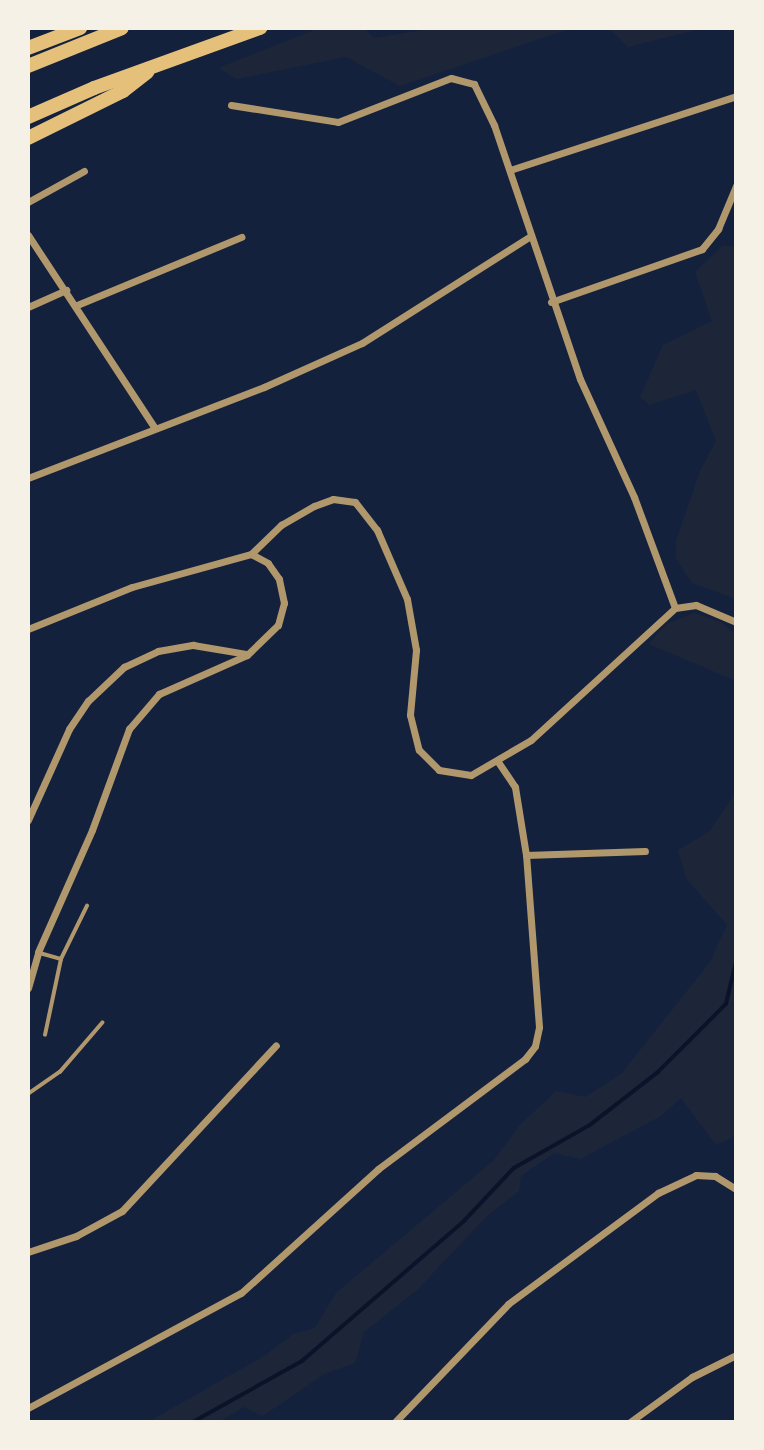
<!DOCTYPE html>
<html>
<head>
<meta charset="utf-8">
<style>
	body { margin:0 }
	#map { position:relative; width:764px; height:1450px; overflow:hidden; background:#14213d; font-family:Manrope,sans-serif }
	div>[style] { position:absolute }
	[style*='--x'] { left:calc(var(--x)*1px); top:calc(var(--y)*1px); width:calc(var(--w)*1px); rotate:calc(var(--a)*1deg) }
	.green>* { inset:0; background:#1d2539 }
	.stream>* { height:3.5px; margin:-1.75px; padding:0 1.75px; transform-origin:1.75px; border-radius:1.75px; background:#0b132b }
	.service>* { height:3.5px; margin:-1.75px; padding:0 1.75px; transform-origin:1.75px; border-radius:1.75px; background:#b1986c }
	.minor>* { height:7px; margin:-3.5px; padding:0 3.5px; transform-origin:3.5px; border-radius:3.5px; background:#b1986c }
	.motorway>* { height:14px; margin:-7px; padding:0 7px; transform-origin:7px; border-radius:7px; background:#e5c07b }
	span { translate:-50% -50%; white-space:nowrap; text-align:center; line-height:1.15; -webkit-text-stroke:5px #f6f1e7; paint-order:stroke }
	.frame { position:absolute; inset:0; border:30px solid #f6f1e7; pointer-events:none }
</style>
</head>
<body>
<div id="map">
	<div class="green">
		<i style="clip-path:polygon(319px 28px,364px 28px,374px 38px,435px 28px,572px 28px,400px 86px,346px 57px,237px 79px,218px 68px)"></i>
		<i style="clip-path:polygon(609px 28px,704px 28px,628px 47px)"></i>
		<i style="clip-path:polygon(722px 246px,736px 246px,736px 599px,692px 583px,676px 559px,676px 541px,700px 471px,716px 441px,696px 390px,649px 405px,640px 397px,663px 345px,712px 321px,695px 272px)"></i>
		<i style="clip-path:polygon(694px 613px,721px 622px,736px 635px,736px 681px,649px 644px,666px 624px)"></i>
		<i style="clip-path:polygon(736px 791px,736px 1136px,716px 1145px,681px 1098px,661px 1116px,580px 1159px,554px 1153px,521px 1176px,519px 1191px,486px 1217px,417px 1290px,364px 1332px,355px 1363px,324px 1374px,263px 1416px,244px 1407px,219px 1422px,148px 1422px,264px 1356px,293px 1334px,315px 1328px,336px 1293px,494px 1160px,520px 1125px,556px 1091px,585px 1097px,621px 1074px,710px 962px,727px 925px,686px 878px,678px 850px,710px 831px)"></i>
	</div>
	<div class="stream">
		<i style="--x:193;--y:1422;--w:125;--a:-29.2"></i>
		<i style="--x:302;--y:1361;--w:214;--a:-40.8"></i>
		<i style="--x:464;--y:1221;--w:73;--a:-46.7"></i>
		<i style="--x:514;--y:1168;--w:87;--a:-29.5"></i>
		<i style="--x:590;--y:1125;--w:86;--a:-37.9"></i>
		<i style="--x:658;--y:1072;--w:96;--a:-45"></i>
		<i style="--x:726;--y:1004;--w:43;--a:-76.6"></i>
	</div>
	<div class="service">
		<i style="--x:40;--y:953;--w:22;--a:16"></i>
		<i style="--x:45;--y:1035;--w:78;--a:-78.1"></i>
		<i style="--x:61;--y:959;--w:59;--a:-63.9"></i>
		<i style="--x:28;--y:1094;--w:39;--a:-35"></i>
		<i style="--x:60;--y:1072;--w:65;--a:-49.4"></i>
	</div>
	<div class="minor">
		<i style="--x:231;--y:105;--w:108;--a:9"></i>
		<i style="--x:338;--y:122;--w:121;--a:-21.3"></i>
		<i style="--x:451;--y:78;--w:24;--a:15"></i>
		<i style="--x:474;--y:84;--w:46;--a:64"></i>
		<i style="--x:494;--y:125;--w:268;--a:71.3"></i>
		<i style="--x:580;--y:379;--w:130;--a:65.4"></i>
		<i style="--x:634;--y:497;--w:118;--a:69.7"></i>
		<i style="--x:510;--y:170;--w:238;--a:-18.1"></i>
		<i style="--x:28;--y:202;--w:64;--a:-29"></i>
		<i style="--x:28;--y:235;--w:230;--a:56.7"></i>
		<i style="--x:551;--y:302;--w:160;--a:-19.3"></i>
		<i style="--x:702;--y:249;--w:26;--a:-51"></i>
		<i style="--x:718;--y:229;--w:47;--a:-67.3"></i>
		<i style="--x:77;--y:305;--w:178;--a:-22.5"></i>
		<i style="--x:28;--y:307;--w:42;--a:-24.1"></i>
		<i style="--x:28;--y:478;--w:253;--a:-21.1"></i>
		<i style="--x:264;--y:387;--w:107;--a:-24.2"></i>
		<i style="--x:362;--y:343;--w:198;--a:-32.4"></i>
		<i style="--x:28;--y:629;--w:112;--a:-22"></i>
		<i style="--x:132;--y:587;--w:123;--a:-15.5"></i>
		<i style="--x:251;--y:554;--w:42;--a:-44"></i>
		<i style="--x:281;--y:525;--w:38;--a:-30"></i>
		<i style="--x:314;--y:506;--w:20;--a:-20"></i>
		<i style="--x:333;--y:499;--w:22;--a:8"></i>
		<i style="--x:355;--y:502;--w:36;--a:52"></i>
		<i style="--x:377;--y:530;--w:75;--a:66.5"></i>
		<i style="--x:407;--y:599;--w:52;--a:80"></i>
		<i style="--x:416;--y:650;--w:65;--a:95.3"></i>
		<i style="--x:410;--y:715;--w:36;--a:76"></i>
		<i style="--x:419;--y:750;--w:28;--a:45"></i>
		<i style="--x:439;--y:770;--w:32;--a:9"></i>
		<i style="--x:471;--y:775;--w:69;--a:-30.3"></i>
		<i style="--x:531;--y:740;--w:195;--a:-42.5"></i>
		<i style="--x:675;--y:608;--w:21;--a:-8"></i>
		<i style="--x:696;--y:605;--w:43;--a:23"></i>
		<i style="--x:28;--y:820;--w:100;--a:-65.7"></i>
		<i style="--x:69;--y:729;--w:34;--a:-56"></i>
		<i style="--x:88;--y:701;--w:50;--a:-43.4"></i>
		<i style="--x:124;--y:667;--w:38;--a:-25"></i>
		<i style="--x:158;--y:651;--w:36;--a:-10"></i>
		<i style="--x:193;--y:645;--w:55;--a:9.5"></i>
		<i style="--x:526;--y:855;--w:119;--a:-1.9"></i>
		<i style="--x:28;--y:988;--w:37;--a:-74"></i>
		<i style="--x:38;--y:952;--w:133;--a:-66.1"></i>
		<i style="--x:92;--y:830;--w:108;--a:-69.9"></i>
		<i style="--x:129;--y:729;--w:46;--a:-49.4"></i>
		<i style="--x:159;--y:694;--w:96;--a:-23.9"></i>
		<i style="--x:247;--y:655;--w:43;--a:-44.1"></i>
		<i style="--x:278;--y:625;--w:23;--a:-75"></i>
		<i style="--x:284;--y:603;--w:25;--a:-102"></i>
		<i style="--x:279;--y:579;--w:19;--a:-125"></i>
		<i style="--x:268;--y:563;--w:19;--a:-152"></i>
		<i style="--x:28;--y:1252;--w:51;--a:-18.4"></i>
		<i style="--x:76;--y:1236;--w:52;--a:-28.5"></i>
		<i style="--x:122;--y:1211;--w:226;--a:-47.1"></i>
		<i style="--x:28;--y:1408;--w:242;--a:-28.4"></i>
		<i style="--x:241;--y:1293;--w:185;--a:-42.1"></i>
		<i style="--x:378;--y:1169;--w:184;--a:-36.8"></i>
		<i style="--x:525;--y:1059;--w:16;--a:-52"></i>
		<i style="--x:535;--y:1046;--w:19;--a:-78"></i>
		<i style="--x:539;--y:1027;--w:172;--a:-94.3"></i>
		<i style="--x:526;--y:855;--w:69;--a:-99.2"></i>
		<i style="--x:515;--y:787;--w:29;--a:-124"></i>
		<i style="--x:395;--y:1422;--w:163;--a:-46.2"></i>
		<i style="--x:508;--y:1304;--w:187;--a:-36.5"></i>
		<i style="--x:658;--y:1193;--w:42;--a:-25.3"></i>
		<i style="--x:696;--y:1175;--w:19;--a:3"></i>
		<i style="--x:715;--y:1176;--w:25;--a:32"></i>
		<i style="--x:630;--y:1422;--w:77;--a:-36"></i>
		<i style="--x:692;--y:1377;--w:49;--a:-26.6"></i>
	</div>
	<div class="motorway">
		<i style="--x:28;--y:48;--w:56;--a:-21"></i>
		<i style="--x:28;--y:66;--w:101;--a:-22"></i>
		<i style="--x:28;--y:117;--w:72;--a:-23.7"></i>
		<i style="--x:94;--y:88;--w:177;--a:-19.9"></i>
		<i style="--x:28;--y:138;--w:106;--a:-26.3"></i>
		<i style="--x:123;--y:91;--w:31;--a:-38"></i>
	</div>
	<div class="frame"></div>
</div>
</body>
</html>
